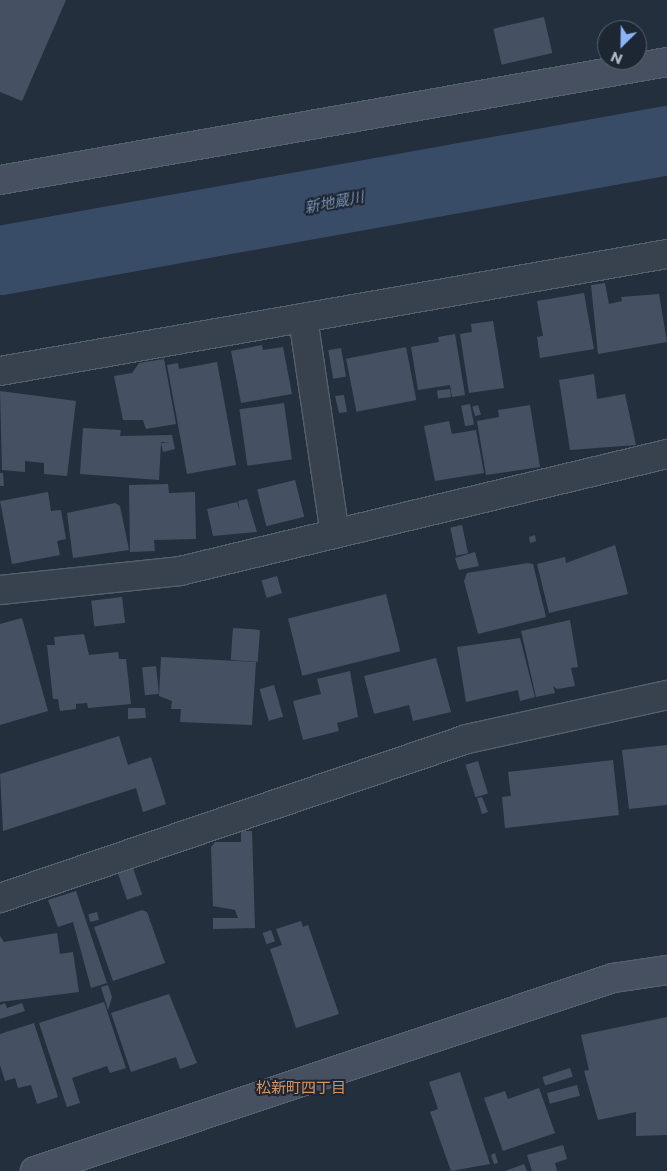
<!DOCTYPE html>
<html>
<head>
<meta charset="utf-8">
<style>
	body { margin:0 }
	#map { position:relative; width:667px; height:1171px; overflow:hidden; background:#242f3e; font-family:Montserrat,"Noto Sans JP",sans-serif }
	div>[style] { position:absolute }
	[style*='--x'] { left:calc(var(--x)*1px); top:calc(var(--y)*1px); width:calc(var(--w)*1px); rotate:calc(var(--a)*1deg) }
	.river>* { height:69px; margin:-34.5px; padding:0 34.5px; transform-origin:34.5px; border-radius:34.5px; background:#394c67 }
	.building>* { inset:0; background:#455162; transform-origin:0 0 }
	.roads { filter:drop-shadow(1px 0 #565f6c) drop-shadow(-1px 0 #565f6c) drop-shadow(0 1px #565f6c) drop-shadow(0 -1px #565f6c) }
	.street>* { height:28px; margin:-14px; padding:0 14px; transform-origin:14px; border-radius:14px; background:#38414e }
	.secondary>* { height:28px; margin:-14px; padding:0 14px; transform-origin:14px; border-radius:14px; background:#465061 }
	span { translate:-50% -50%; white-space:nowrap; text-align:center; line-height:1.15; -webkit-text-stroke:4px #1d2633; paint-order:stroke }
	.water-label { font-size:15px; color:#7c92b1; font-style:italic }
	.neighbourhood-label { font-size:15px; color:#d59563 }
	.north { position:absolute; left:597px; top:20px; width:50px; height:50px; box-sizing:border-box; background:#1d2633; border:1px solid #59626f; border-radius:50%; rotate:203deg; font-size:14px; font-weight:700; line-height:20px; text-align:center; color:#b4bcc9 }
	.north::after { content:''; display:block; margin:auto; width:18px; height:22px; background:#8ab4f8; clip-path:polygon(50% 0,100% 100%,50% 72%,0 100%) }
</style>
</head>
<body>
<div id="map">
	<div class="river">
		<i style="--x:0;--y:260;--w:678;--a:-10.2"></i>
	</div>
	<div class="building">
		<i style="clip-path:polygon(0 0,66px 0,22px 101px,0 92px)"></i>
		<i style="left:544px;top:17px;width:37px;height:52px;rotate:77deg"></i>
		<i style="clip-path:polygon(605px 283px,609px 304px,622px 301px,621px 297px,659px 294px,667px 342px,598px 354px,591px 285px)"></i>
		<i style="clip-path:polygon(584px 293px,594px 349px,540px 358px,537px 337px,543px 336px,537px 301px)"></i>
		<i style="clip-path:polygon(493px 321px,504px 388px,469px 393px,460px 334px,472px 332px,471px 324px)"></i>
		<i style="clip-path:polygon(455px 334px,465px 395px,452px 397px,450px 385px,418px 390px,411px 347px,439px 342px,438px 337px)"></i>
		<i style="clip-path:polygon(262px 345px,263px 350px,283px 347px,292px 394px,241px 403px,231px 351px)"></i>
		<i style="left:406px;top:347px;width:54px;height:61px;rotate:79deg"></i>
		<i style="left:341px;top:348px;width:29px;height:13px;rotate:80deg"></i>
		<i style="clip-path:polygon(164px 359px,176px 424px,146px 429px,143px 420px,123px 420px,114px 376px,132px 373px,139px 363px)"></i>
		<i style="clip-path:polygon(217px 362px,236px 465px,187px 474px,167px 365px,178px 363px,179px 369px)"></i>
		<i style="clip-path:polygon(594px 374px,597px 399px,625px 394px,636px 445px,570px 450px,559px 380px)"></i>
		<i style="left:450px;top:389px;width:8px;height:13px;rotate:83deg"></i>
		<i style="clip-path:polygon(0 391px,76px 401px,67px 476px,44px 474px,44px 463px,25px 461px,25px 472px,2px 470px)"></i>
		<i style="clip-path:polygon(344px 395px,347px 412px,339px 413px,335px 396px)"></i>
		<i style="left:284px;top:403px;width:57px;height:45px;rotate:82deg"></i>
		<i style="left:470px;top:404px;width:21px;height:9px;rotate:79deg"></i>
		<i style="left:478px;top:405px;width:10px;height:6px;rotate:73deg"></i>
		<i style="clip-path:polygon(530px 405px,540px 467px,486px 475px,477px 421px,499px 417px,498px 410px)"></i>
		<i style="clip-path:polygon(449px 421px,452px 434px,476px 430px,484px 473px,435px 481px,424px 426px)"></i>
		<i style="clip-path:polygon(83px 428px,121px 430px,120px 436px,172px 435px,175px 449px,163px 452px,161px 443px,170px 442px,161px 442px,159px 480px,80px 474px)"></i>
		<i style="clip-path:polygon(0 473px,3px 473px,4px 486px,0 486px)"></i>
		<i style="left:295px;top:480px;width:38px;height:39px;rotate:76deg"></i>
		<i style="clip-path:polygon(168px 484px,169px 493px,195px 492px,196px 539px,154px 540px,155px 551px,130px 552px,129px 485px)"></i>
		<i style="clip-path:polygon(48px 492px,51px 511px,61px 510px,66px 539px,57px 541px,60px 555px,12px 564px,0 501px)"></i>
		<i style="clip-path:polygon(247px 499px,257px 532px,213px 536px,207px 509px,237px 502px,240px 511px,238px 501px)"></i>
		<i style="clip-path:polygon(115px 503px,120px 506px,129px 550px,73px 558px,67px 513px)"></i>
		<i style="left:462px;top:525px;width:29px;height:12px;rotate:78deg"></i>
		<i style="clip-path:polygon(535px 535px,536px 541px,530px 543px,529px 537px)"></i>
		<i style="clip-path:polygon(615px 545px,628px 594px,549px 613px,537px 564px,565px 557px,566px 563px)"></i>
		<i style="clip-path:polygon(475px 552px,479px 566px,459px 570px,455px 558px)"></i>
		<i style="clip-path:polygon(528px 563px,533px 564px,546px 617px,478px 634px,464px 581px,467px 573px)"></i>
		<i style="left:277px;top:576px;width:18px;height:16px;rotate:74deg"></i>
		<i style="left:386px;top:594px;width:59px;height:101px;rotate:76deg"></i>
		<i style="left:122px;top:597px;width:26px;height:31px;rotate:83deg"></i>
		<i style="clip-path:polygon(22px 618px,48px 711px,0 725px,0 624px)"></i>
		<i style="clip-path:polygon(570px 620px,578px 667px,571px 668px,575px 686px,557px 689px,553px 686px,555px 693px,536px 697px,521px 631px)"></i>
		<i style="left:233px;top:628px;width:27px;height:32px;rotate:4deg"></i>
		<i style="clip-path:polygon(84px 634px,89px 655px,118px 652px,119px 659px,126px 659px,131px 704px,88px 708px,87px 703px,76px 704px,76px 709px,60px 711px,58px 699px,53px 699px,47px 645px,55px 645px,54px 637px)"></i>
		<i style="clip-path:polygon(520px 638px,535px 697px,520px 701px,518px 690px,466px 702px,457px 647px)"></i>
		<i style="clip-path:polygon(161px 657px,256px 662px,252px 725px,180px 722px,181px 709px,171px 709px,172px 701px,159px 696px)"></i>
		<i style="clip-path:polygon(436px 658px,451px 712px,413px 721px,409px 705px,374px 714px,364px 676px)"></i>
		<i style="left:156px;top:666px;width:28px;height:14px;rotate:84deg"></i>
		<i style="clip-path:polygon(350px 671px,358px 717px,337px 723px,339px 731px,303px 740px,293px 701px,321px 694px,317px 679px)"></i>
		<i style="left:274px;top:685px;width:33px;height:15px;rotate:74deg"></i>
		<i style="clip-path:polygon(128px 708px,145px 708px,146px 718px,128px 719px)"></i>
		<i style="clip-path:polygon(119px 736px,128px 765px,151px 757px,166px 804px,143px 812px,136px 788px,3px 831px,0 774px)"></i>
		<i style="clip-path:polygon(667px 745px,667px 805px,629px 809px,622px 750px)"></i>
		<i style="clip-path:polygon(613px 760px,619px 815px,505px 828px,502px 797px,511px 796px,508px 772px)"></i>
		<i style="left:478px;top:761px;width:34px;height:13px;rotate:73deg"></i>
		<i style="clip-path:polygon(482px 797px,488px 812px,482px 814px,477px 798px)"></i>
		<i style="clip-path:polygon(241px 831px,252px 831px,255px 928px,213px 929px,213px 918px,238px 918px,235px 910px,213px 906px,211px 847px,215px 842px,241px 842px)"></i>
		<i style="left:133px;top:868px;width:28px;height:16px;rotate:71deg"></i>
		<i style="clip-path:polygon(76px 891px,107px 983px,91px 988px,73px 922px,58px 927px,48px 900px)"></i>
		<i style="clip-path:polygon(142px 910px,147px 912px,165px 963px,113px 981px,94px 927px)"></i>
		<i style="left:97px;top:912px;width:8px;height:9px;rotate:76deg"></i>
		<i style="clip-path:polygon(301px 921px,303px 927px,308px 925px,339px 1014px,296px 1028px,270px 949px,282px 945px,276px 929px)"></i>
		<i style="left:271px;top:930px;width:12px;height:9px;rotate:70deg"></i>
		<i style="clip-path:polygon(57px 933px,60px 954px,73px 952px,79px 992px,0 1002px,0 936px,4px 942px)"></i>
		<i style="clip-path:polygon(108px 985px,112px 997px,108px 1010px,101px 987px)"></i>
		<i style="clip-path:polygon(169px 994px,197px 1063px,180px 1069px,176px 1057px,131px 1072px,111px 1013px)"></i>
		<i style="clip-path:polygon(104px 1002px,126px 1068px,110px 1073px,107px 1066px,72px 1078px,80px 1103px,67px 1107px,39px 1023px)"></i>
		<i style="clip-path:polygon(5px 1003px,7px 1008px,22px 1003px,25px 1011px,0 1019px,0 1005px)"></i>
		<i style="clip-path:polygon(667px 1017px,667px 1135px,636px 1136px,636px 1112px,598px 1120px,584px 1071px,589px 1070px,581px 1035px)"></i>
		<i style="clip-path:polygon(34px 1023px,58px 1097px,37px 1104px,31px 1085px,18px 1088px,15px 1078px,5px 1081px,0 1065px,0 1034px)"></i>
		<i style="left:570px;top:1068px;width:9px;height:29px;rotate:72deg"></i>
		<i style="clip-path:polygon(460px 1072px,490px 1164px,451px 1171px,430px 1112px,438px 1109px,429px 1082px)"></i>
		<i style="left:577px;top:1085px;width:11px;height:31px;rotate:75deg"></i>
		<i style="clip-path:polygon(539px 1088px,555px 1133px,503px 1151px,484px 1098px,505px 1091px,508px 1099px)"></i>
		<i style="clip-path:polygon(563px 1145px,567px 1159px,555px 1163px,557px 1171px,532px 1171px,527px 1155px)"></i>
		<i style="clip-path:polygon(495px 1153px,498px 1163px,494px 1164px,491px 1155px)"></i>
		<i style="clip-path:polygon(524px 1164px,527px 1171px,505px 1171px)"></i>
	</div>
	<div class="roads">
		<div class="street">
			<i style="--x:303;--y:318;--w:218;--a:81.6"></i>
			<i style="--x:0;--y:371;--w:677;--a:-9.95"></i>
			<i style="--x:0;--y:590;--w:181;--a:-6"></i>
			<i style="--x:180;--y:571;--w:501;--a:-13.51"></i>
			<i style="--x:0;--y:898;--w:493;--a:-18.8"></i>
			<i style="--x:467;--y:739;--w:205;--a:-12.4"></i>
		</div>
		<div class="secondary">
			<i style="--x:0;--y:180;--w:677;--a:-10.03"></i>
			<i style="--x:35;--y:1171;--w:609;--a:-18.46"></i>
			<i style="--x:613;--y:978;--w:55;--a:-8.4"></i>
		</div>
	</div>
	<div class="water-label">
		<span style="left:334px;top:202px;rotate:-11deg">新地蔵川</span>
	</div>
	<div class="neighbourhood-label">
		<span style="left:301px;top:1088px">松新町四丁目</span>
	</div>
	<div class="north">N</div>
</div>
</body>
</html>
